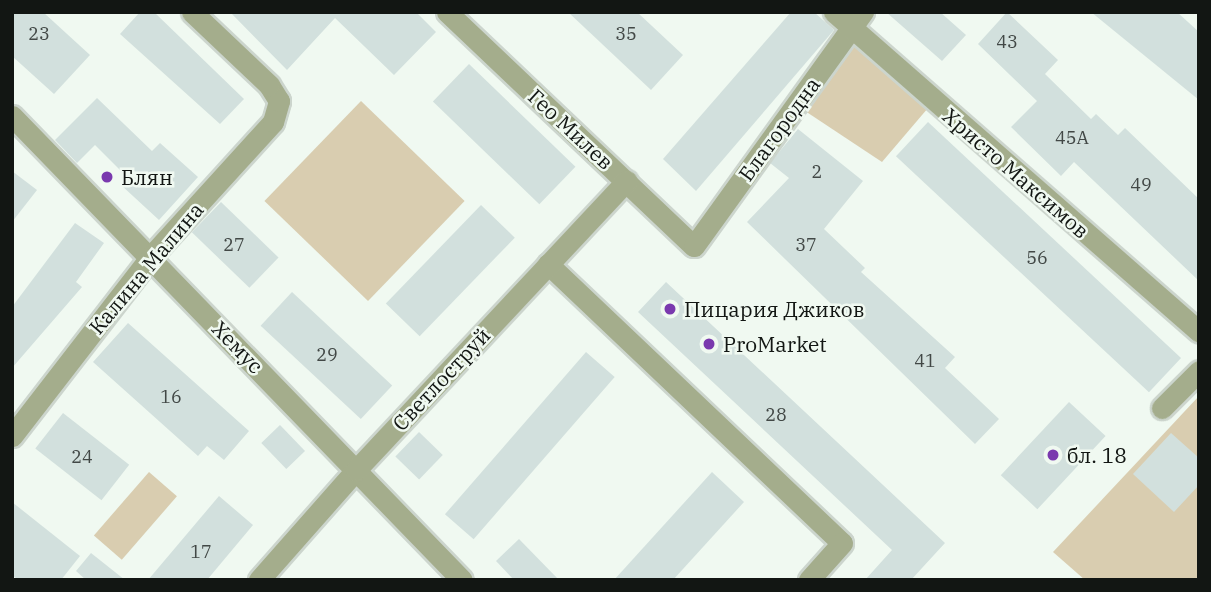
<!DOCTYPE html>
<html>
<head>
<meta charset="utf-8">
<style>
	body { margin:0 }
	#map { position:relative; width:1211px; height:592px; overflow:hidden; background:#f0f9f1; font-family:"IBM Plex Serif",serif }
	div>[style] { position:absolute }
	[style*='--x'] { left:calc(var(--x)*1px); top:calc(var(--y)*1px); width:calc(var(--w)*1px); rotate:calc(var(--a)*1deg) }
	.green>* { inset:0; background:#d9cdb0; transform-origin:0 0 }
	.building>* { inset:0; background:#d2e0dd; transform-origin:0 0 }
	.roads { filter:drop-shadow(2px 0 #ccd5cd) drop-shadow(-2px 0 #ccd5cd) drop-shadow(0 2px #ccd5cd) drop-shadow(0 -2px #ccd5cd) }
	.minor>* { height:21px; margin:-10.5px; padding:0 10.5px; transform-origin:10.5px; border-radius:10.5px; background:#a4ad8c }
	.dots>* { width:19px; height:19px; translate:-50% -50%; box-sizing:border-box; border:4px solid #f0f9f1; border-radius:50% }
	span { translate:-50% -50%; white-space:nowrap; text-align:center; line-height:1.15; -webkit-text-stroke:5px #f0f9f1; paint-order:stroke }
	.number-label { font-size:18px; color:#424846 }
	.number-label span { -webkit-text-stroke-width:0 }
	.street-label { font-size:21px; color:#121613 }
	.poi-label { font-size:21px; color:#121613 }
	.left { translate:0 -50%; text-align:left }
	.frame { position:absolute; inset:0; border:14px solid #121613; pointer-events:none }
</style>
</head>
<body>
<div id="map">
	<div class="green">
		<i style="clip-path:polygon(851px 28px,934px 101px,882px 162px,796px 105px)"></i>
		<i style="left:361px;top:101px;width:144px;height:139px;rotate:44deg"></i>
		<i style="clip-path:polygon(1199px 396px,1199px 580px,1085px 580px,1053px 552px)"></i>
		<i style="left:149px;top:472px;width:37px;height:84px;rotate:41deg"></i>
	</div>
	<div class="building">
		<i style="clip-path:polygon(12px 12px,43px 12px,90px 55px,54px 94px,12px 56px)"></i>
		<i style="clip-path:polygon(140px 12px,154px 12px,244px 99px,220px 124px,120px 34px)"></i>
		<i style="clip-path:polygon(230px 12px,416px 12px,436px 32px,394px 75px,335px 18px,287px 70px)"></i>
		<i style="clip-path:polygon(568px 12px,637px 12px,683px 55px,651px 90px)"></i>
		<i style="clip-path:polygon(791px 12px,814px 12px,834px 30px,696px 191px,663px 159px)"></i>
		<i style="clip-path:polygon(886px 12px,940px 12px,966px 35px,942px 61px)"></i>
		<i style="clip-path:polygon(1007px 12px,1058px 60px,1045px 74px,1091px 119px,1096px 114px,1118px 135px,1125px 128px,1199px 199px,1199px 281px,1074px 162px,1061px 176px,1011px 127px,1037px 101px,978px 44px)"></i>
		<i style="clip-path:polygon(1091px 12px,1177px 12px,1199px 32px,1199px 100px)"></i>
		<i style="left:469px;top:64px;width:148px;height:52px;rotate:44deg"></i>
		<i style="clip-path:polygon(97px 98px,152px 151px,160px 143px,198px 177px,159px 220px,121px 185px,128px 178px,95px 145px,77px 163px,55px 140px)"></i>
		<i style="left:928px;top:122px;width:346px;height:47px;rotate:43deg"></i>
		<i style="clip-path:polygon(798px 129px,863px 181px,824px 229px,865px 268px,861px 272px,955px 357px,945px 368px,999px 419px,975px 444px,747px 222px,789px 178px,770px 163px)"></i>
		<i style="clip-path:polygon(12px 171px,37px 190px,12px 222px)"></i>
		<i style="left:221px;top:202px;width:80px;height:42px;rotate:44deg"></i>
		<i style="left:481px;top:205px;width:47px;height:137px;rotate:44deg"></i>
		<i style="clip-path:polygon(75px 223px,104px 243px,76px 282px,82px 287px,12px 368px,12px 307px)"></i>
		<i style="clip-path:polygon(666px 282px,945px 543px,911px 580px,865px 580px,892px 550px,638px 312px)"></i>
		<i style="left:292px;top:292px;width:137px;height:46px;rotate:43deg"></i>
		<i style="clip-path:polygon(128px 323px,249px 431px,224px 460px,207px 446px,198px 456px,93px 362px)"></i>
		<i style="left:586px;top:352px;width:38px;height:215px;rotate:41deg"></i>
		<i style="left:1069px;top:402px;width:50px;height:100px;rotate:43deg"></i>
		<i style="left:63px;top:413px;width:84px;height:45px;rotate:38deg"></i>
		<i style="left:280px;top:425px;width:36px;height:26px;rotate:46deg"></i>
		<i style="left:419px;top:432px;width:33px;height:34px;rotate:44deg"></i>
		<i style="clip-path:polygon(1171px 433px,1199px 458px,1199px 485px,1174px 512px,1133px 474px)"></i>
		<i style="clip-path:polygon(712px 472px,744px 502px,673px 580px,614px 580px)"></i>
		<i style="clip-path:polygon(219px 496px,253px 525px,207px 580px,148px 580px)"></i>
		<i style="clip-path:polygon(12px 502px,80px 556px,61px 580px,18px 580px,12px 575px)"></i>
		<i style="clip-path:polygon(519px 539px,559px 580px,514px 580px,496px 561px)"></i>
		<i style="clip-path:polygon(91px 553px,125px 580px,86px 580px,76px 571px)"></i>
	</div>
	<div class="roads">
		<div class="minor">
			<i style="--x:447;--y:12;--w:340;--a:43.5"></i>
			<i style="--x:694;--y:246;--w:289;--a:-54.2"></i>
			<i style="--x:834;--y:12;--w:485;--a:41.2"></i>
			<i style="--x:12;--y:116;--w:646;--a:45.88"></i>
			<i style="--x:548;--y:264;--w:405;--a:43.5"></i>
			<i style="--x:842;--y:543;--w:50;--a:131.7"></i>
			<i style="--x:1162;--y:408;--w:52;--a:-45"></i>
			<i style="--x:12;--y:436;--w:227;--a:-52.3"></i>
			<i style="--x:151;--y:256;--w:181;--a:-47.7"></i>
			<i style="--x:273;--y:122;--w:22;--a:-74"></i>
			<i style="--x:279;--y:101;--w:19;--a:-122"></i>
			<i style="--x:269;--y:85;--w:106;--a:-136.5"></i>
			<i style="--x:259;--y:580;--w:147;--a:-48.6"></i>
			<i style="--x:356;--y:470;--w:396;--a:-46.9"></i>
		</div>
	</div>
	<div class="dots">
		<i style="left:107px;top:177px;background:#7a39ae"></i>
		<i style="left:670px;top:309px;background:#7a39ae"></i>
		<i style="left:709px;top:344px;background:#7a39ae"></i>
		<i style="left:1053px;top:455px;background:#7a39ae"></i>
	</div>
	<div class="number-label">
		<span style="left:39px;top:34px">23</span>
		<span style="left:626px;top:34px">35</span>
		<span style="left:1007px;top:42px">43</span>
		<span style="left:1072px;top:138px">45А</span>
		<span style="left:817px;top:172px">2</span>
		<span style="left:1141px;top:185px">49</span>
		<span style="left:234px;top:245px">27</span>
		<span style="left:806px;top:245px">37</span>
		<span style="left:1037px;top:258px">56</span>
		<span style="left:327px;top:355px">29</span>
		<span style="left:925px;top:361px">41</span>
		<span style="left:171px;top:397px">16</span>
		<span style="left:776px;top:415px">28</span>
		<span style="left:82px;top:457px">24</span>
		<span style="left:201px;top:552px">17</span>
	</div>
	<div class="street-label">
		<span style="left:571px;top:129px;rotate:43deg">Гео Милев</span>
		<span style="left:779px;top:129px;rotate:-54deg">Благородна</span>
		<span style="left:1016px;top:173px;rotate:41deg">Христо Максимов</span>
		<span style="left:146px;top:268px;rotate:-50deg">Калина Малина</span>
		<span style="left:238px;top:347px;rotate:46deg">Хемус</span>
		<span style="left:441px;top:379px;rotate:-47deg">Светлоструй</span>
	</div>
	<div class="poi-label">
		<span class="left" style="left:121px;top:177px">Блян</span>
		<span class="left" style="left:684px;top:309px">Пицария Джиков</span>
		<span class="left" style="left:723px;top:344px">ProMarket</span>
		<span class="left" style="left:1067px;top:455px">бл. 18</span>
	</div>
	<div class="frame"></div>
</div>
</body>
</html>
